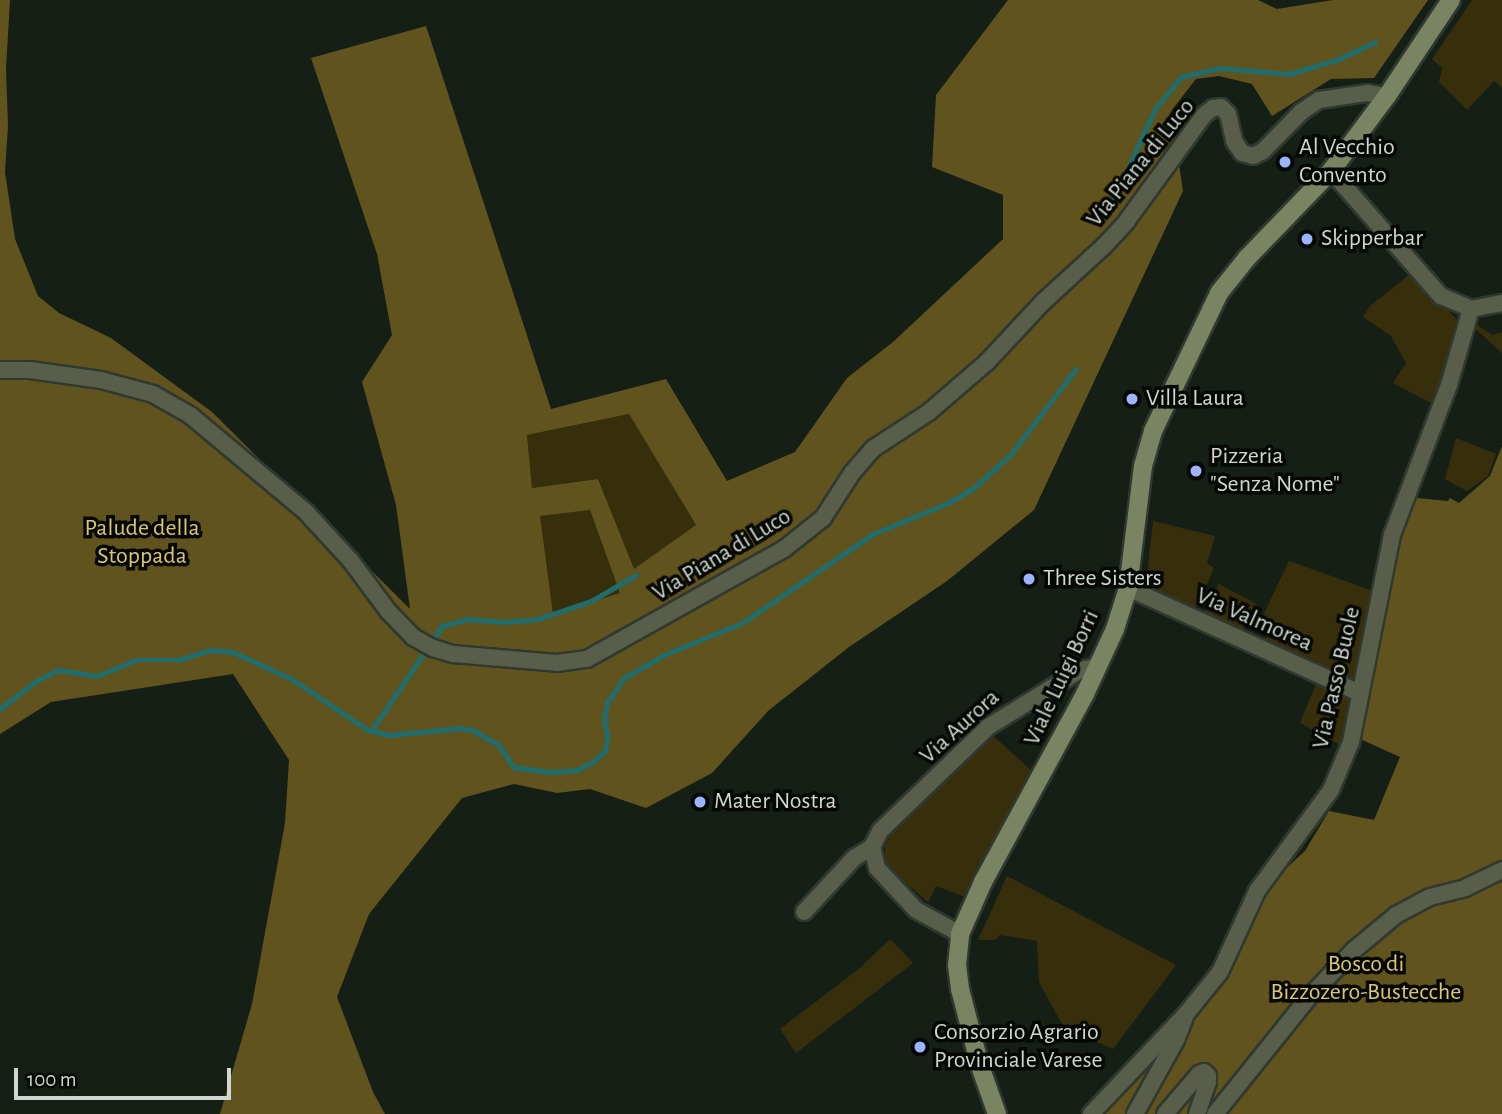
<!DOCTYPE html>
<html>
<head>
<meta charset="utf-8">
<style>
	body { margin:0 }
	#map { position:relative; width:1502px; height:1114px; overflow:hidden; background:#161f16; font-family:"Alegreya Sans",sans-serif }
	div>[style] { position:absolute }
	.green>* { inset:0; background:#372f0b; transform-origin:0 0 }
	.forest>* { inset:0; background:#61531e }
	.stream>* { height:4.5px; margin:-2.25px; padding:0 2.25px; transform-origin:2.25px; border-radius:2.25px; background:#1f6d6d }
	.roads { filter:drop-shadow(2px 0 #303930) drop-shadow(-2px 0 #303930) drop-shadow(0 2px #303930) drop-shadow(0 -2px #303930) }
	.minor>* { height:16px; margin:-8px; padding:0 8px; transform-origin:8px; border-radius:8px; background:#585e49 }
	.secondary>* { height:18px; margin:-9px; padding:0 9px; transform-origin:9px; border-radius:9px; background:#7b8462 }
	.dots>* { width:19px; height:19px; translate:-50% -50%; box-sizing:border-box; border:4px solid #050805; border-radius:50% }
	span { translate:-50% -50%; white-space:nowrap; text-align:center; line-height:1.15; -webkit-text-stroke:7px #050805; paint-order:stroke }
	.poi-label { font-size:24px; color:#d0d6d0 }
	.left { translate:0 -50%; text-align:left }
	.street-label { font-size:24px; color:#d0d6d0 }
	.park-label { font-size:24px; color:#dbc676 }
	.scale { position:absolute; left:14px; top:1068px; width:217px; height:32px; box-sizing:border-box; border:4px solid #d0d6d0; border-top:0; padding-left:9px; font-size:21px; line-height:24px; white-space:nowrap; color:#d0d6d0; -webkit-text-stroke:5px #050805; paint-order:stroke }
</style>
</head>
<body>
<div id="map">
	<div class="green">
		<i style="clip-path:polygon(1472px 0,1502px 0,1502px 88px,1494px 81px,1467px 110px,1439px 82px,1442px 68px,1432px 59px)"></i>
		<i style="clip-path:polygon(1414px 271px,1457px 320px,1443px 379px,1431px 403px,1393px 383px,1406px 363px,1391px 336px,1363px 317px,1370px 306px)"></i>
		<i style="clip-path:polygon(1474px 323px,1492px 335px,1502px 332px,1502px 353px,1471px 325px)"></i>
		<i style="clip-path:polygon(629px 414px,696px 525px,634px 570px,598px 479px,532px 488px,527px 435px)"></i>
		<i style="clip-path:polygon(1456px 438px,1496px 454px,1488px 476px,1467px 491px,1445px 479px)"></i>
		<i style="clip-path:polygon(590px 510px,621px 593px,553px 615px,539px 516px)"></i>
		<i style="clip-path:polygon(1153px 521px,1215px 536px,1207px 563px,1214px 568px,1197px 607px,1164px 596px,1146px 585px)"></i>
		<i style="clip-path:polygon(1289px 561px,1376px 592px,1355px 681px,1351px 683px,1314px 666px,1314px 663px,1302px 655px,1297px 659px,1266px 643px,1267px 634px,1257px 628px)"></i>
		<i style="left:1219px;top:584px;width:42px;height:34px;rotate:28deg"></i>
		<i style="clip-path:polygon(1318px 679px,1353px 697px,1340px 745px,1300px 723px)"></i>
		<i style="clip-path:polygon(991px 734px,1032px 771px,965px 897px,936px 886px,928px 902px,889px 869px,885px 858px,885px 845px,892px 833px)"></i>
		<i style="clip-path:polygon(1007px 876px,1176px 965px,1113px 1049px,1063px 1026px,1039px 982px,1037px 941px,1000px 935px,995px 940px,978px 940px)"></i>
		<i style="clip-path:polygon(890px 939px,913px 963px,796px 1053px,780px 1029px,860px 968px)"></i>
	</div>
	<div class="forest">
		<i style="clip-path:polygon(evenodd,0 0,10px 0,6px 69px,8px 126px,5px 172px,15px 239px,38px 296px,59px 313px,111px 338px,212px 412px,410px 609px,396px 505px,362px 382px,392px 335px,377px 254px,311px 58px,426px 26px,551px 409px,666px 379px,727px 481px,795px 452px,847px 378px,893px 342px,1003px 239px,1003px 195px,932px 167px,936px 95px,1008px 0,1258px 0,1277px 9px,1333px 0,1428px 0,1374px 78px,1331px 79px,1272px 116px,1252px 84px,1219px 76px,1196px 79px,1171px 111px,1183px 191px,1034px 510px,947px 581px,849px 647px,768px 711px,712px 773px,646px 808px,590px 789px,557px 793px,514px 784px,462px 798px,369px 914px,337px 997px,373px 1092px,385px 1114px,220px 1114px,252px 1004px,285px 823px,289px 760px,233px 674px,51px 702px,0 734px,0 0,629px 414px,696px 525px,634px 569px,598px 479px,532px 488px,527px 435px,629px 414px,0 0,590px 510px,620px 593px,553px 614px,540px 516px,590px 510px)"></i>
		<i style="clip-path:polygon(1502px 446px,1502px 1114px,1101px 1114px,1207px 983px,1263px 890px,1305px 851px,1329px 811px,1374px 820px,1400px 757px,1358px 738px,1406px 497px,1448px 501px,1450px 498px,1459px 503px,1490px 476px)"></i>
	</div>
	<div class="stream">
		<i style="left:1106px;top:216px;width:118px;rotate:-65.4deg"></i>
		<i style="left:1155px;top:109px;width:41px;rotate:-50.9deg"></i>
		<i style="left:1181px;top:77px;width:40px;rotate:-13deg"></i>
		<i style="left:1220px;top:68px;width:69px;rotate:5deg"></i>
		<i style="left:1289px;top:74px;width:52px;rotate:-16.7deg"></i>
		<i style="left:1339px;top:59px;width:40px;rotate:-25deg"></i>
		<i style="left:431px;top:643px;width:20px;rotate:-57deg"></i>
		<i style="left:442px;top:626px;width:27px;rotate:-15deg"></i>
		<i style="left:468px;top:619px;width:38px;rotate:5deg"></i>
		<i style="left:506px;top:622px;width:32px;rotate:-5deg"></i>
		<i style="left:538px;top:619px;width:56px;rotate:-18.8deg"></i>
		<i style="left:591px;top:601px;width:52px;rotate:-30deg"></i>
		<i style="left:0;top:709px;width:46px;rotate:-37.9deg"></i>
		<i style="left:36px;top:681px;width:25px;rotate:-26deg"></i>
		<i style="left:59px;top:670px;width:38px;rotate:9deg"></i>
		<i style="left:97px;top:676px;width:42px;rotate:-22.3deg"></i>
		<i style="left:136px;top:660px;width:42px"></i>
		<i style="left:178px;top:660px;width:34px;rotate:-17deg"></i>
		<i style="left:210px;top:650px;width:23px;rotate:5deg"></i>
		<i style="left:233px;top:652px;width:65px;rotate:24.6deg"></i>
		<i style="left:292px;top:679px;width:92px;rotate:33.9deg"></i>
		<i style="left:368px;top:730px;width:23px;rotate:13deg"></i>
		<i style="left:390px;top:735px;width:70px;rotate:-5.7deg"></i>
		<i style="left:460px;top:728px;width:13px;rotate:9deg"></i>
		<i style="left:473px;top:730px;width:30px;rotate:30deg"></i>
		<i style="left:499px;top:745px;width:27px;rotate:56deg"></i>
		<i style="left:514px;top:767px;width:37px;rotate:8deg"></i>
		<i style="left:551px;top:772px;width:26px;rotate:-4deg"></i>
		<i style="left:577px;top:770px;width:18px;rotate:-27deg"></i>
		<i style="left:593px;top:762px;width:16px;rotate:-43deg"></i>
		<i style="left:605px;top:751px;width:15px;rotate:-82deg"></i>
		<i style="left:607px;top:736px;width:17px;rotate:-100deg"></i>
		<i style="left:604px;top:719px;width:16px;rotate:-79deg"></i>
		<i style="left:607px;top:703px;width:30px;rotate:-56deg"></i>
		<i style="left:624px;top:678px;width:48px;rotate:-29.7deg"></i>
		<i style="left:666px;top:654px;width:82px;rotate:-22.2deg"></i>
		<i style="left:742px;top:623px;width:158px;rotate:-34.2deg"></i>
		<i style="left:873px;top:534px;width:81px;rotate:-22.5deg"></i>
		<i style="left:948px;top:503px;width:30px;rotate:-30deg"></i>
		<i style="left:974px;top:488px;width:50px;rotate:-42.6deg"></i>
		<i style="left:1011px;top:454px;width:106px;rotate:-52.7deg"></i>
		<i style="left:371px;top:731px;width:99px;rotate:-55.7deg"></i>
	</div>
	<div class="roads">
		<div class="minor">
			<i style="left:1331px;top:171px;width:167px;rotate:48.7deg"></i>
			<i style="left:1441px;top:296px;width:33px;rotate:23deg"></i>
			<i style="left:1471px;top:309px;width:32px;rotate:-11deg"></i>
			<i style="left:0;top:370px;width:30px"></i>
			<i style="left:30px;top:370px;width:72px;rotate:8deg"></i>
			<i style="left:101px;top:380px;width:54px;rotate:15.1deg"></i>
			<i style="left:153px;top:394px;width:43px;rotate:29.6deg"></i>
			<i style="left:190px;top:415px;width:151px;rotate:39.9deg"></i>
			<i style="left:306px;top:512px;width:67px;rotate:47.4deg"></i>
			<i style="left:351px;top:561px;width:62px;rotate:53.5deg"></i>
			<i style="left:388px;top:611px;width:36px;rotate:46deg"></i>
			<i style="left:413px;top:637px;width:23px;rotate:29deg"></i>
			<i style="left:433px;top:648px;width:21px;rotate:17deg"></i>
			<i style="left:453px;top:654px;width:104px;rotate:4.9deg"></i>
			<i style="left:557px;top:663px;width:30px;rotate:-8deg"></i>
			<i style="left:587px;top:659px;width:226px;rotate:-29.2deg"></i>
			<i style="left:784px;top:549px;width:50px;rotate:-38.5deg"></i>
			<i style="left:823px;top:518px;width:54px;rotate:-57.2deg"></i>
			<i style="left:852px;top:473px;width:33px;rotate:-49deg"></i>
			<i style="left:874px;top:448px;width:66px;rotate:-33.2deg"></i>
			<i style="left:929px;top:412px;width:77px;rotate:-40.8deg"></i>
			<i style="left:987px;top:362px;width:82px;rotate:-47deg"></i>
			<i style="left:1043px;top:302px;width:83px;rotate:-42.6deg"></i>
			<i style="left:1104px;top:246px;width:33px;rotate:-47deg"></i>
			<i style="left:1126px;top:222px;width:132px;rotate:-53.9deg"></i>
			<i style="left:1204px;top:115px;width:11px;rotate:-38deg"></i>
			<i style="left:1213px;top:108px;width:8px;rotate:-7deg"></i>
			<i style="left:1221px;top:107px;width:10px;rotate:45deg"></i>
			<i style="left:1228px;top:114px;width:28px;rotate:77deg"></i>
			<i style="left:1234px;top:141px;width:14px;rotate:56deg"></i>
			<i style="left:1242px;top:153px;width:11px;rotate:15deg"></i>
			<i style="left:1253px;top:156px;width:11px;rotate:-27deg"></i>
			<i style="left:1263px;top:151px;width:54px;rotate:-45.7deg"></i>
			<i style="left:1301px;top:112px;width:22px;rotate:-34deg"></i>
			<i style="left:1319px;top:100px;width:49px;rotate:-8.3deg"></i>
			<i style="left:1367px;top:93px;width:20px;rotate:9deg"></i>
			<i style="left:1128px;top:588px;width:255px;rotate:24.4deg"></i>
			<i style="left:804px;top:912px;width:74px;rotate:-47.2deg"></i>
			<i style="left:854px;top:858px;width:21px;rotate:-31deg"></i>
			<i style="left:960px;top:934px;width:50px;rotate:-151.4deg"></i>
			<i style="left:916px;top:910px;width:57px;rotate:-132.9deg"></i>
			<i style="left:877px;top:868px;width:22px;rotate:-103deg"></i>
			<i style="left:872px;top:847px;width:18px;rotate:-63deg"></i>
			<i style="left:880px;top:831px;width:150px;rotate:-43.9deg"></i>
			<i style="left:988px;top:727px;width:108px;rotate:-31.8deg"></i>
			<i style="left:1080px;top:670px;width:17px;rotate:-10deg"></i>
			<i style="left:1091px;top:1114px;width:138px;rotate:-46.5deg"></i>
			<i style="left:1186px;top:1014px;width:54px;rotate:-51deg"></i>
			<i style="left:1220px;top:972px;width:89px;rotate:-65.4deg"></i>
			<i style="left:1257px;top:891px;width:125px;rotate:-53.8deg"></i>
			<i style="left:1331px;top:790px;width:52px;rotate:-67.4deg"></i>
			<i style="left:1351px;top:742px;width:211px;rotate:-78.8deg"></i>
			<i style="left:1392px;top:535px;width:160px;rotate:-69.2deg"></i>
			<i style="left:1449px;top:385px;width:79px;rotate:-73.9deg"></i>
			<i style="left:1135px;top:1114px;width:85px;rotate:-61deg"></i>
			<i style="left:1176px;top:1040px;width:22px;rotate:-68deg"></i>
			<i style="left:1165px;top:1114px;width:52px;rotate:-49.6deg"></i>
			<i style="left:1199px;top:1074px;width:5px;rotate:-22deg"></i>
			<i style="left:1204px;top:1072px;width:6px;rotate:45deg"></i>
			<i style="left:1208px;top:1076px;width:6px;rotate:90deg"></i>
			<i style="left:1208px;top:1082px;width:34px;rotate:109deg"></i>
			<i style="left:1215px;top:1114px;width:150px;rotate:-51.2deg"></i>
			<i style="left:1309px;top:997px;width:65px;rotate:-46.2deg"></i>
			<i style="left:1354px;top:950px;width:55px;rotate:-39.8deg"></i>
			<i style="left:1396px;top:915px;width:38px;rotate:-28deg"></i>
			<i style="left:1430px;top:897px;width:36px;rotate:-14deg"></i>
			<i style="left:1465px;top:888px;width:41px;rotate:-25.9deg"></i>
		</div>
		<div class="secondary">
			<i style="left:997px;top:1114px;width:51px;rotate:-109.5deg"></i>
			<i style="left:980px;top:1066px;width:80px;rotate:-104.6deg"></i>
			<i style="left:960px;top:989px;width:24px;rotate:-97deg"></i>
			<i style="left:957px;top:965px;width:31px;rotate:-84deg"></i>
			<i style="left:960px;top:934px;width:57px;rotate:-66.1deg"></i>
			<i style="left:983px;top:882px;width:214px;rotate:-61.5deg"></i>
			<i style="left:1085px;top:694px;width:72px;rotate:-65.2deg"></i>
			<i style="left:1115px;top:629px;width:43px;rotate:-72.4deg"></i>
			<i style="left:1128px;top:588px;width:123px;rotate:-83deg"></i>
			<i style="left:1143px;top:466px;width:36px;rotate:-74deg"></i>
			<i style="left:1153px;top:431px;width:153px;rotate:-64.4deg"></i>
			<i style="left:1219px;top:293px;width:45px;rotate:-51.3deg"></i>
			<i style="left:1247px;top:258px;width:121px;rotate:-46deg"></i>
			<i style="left:1331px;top:171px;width:94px;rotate:-53.3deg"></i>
			<i style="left:1387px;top:96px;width:115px;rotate:-56.3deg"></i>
		</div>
	</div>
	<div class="dots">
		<i style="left:1285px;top:162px;background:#9cb4fd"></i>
		<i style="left:1307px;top:239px;background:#9cb4fd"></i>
		<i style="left:1132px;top:399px;background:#9cb4fd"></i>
		<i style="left:1196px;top:471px;background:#9cb4fd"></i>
		<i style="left:1029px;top:579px;background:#9cb4fd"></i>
		<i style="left:700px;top:802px;background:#9cb4fd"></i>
		<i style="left:920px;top:1047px;background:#9cb4fd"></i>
	</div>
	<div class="poi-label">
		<span class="left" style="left:1299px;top:162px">Al Vecchio<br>Convento</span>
		<span class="left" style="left:1321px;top:239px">Skipperbar</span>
		<span class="left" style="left:1146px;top:399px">Villa Laura</span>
		<span class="left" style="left:1210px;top:471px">Pizzeria<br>"Senza Nome"</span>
		<span class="left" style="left:1043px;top:579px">Three Sisters</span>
		<span class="left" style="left:714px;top:802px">Mater Nostra</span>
		<span class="left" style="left:934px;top:1047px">Consorzio Agrario<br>Provinciale Varese</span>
	</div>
	<div class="street-label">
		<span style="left:1141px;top:163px;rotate:-51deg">Via Piana di Luco</span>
		<span style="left:722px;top:555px;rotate:-31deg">Via Piana di Luco</span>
		<span style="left:1254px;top:620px;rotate:24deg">Via Valmorea</span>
		<span style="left:1062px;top:678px;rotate:-65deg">Viale Luigi Borri</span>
		<span style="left:1337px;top:678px;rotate:-77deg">Via Passo Buole</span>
		<span style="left:960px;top:727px;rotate:-42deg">Via Aurora</span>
	</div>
	<div class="park-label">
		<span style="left:142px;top:543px">Palude della<br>Stoppada</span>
		<span style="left:1366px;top:979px">Bosco di<br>Bizzozero-Bustecche</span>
	</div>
	<div class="scale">100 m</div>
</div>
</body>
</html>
